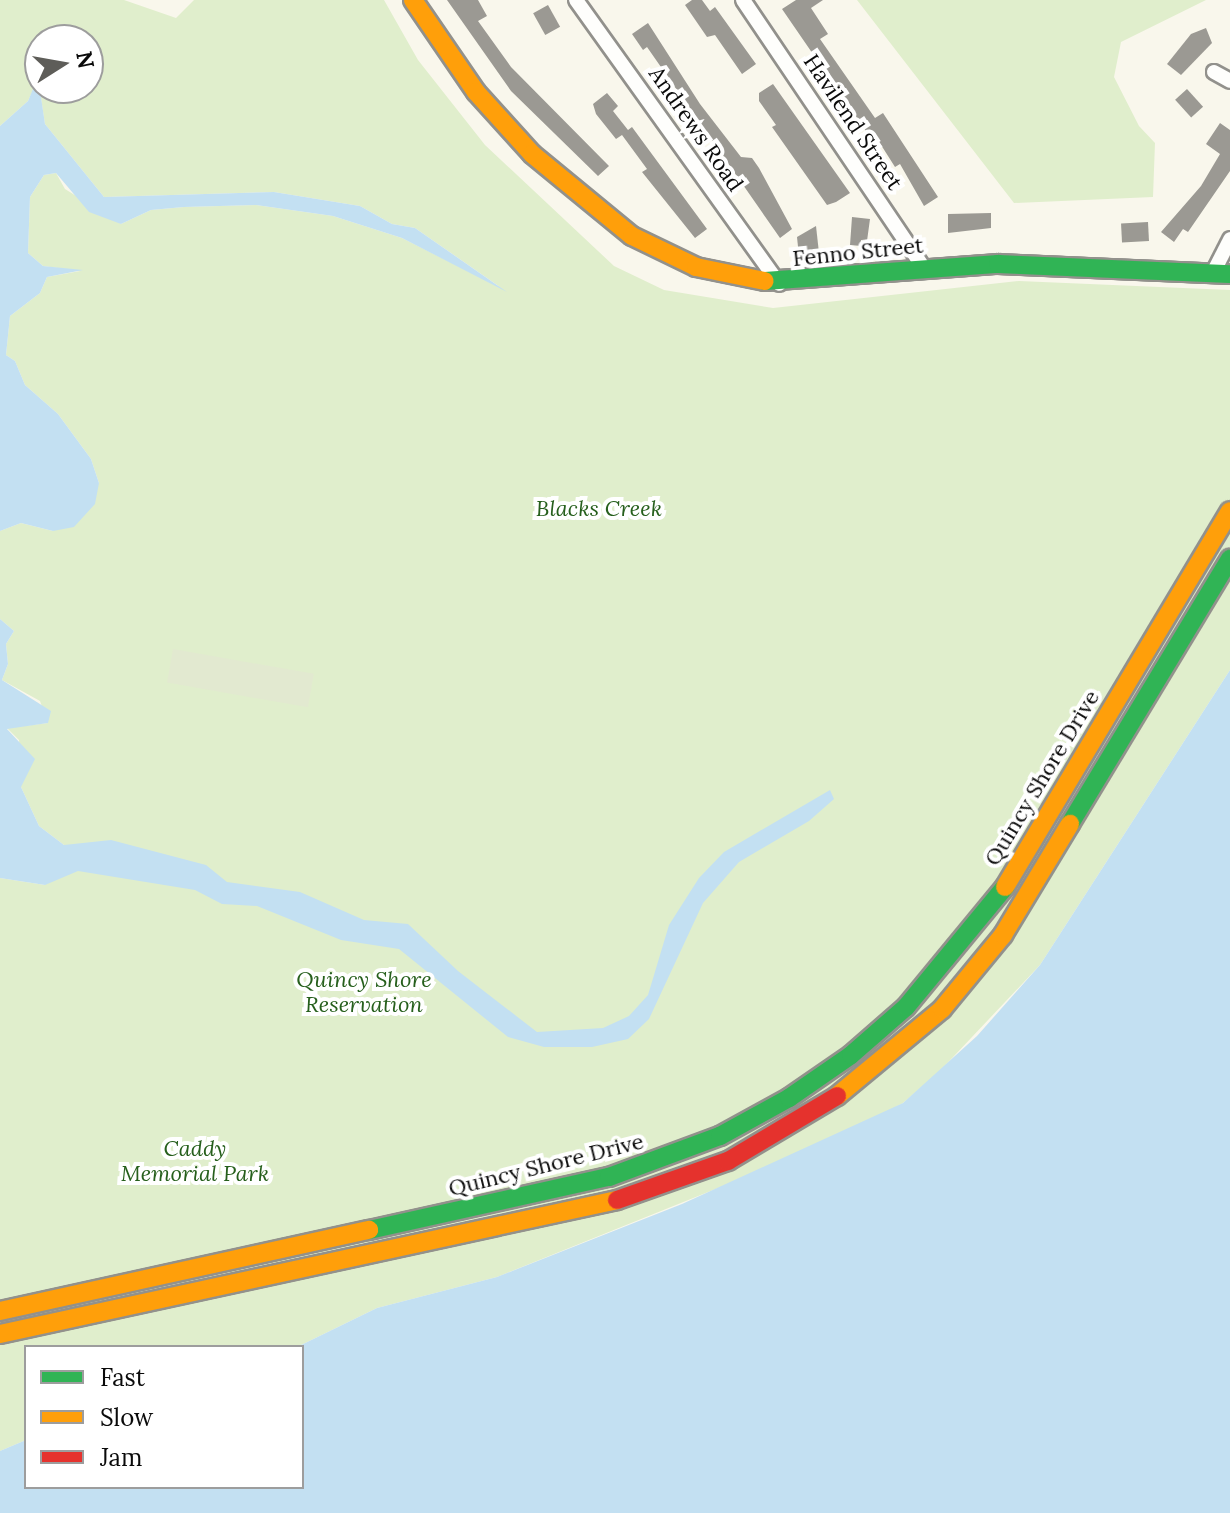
<!DOCTYPE html>
<html>
<head>
<meta charset="utf-8">
<style>
	body { margin:0 }
	#map { position:relative; width:1230px; height:1513px; overflow:hidden; background:#f9f7ec; font-family:Lora,serif }
	div>[style] { position:absolute }
	.green>* { inset:0; background:#e0eecc }
	.cemetery>* { inset:0; background:#e2e9d0; transform-origin:0 0 }
	.water>* { inset:0; background:#c3e0f2 }
	.building>* { inset:0; background:#9b9993; transform-origin:0 0 }
	.roads { filter:drop-shadow(2px 0 #92918c) drop-shadow(-2px 0 #92918c) drop-shadow(0 2px #92918c) drop-shadow(0 -2px #92918c) }
	.street>* { height:14px; margin:-7px; padding:0 7px; transform-origin:7px; border-radius:7px; background:#fefefc }
	.fast>* { height:18px; margin:-9px; padding:0 9px; transform-origin:9px; border-radius:9px; background:#30b455 }
	.slow>* { height:18px; margin:-9px; padding:0 9px; transform-origin:9px; border-radius:9px; background:#ff9f0a }
	.jam>* { height:18px; margin:-9px; padding:0 9px; transform-origin:9px; border-radius:9px; background:#e5322d }
	span { translate:-50% -50%; white-space:nowrap; text-align:center; line-height:1.15; -webkit-text-stroke:8px #fff; paint-order:stroke }
	.street-label { font-size:22px; color:#0a0a0a }
	.park-label { font-size:22px; color:#265f1c; font-style:italic }
	.legend { position:absolute; left:24px; top:1345px; width:280px; height:144px; box-sizing:border-box; background:#fff; border:2px solid #9d9d9d; margin:0; padding:10px 14px; list-style:none; font-size:24px; color:#0a0a0a }
	.legend li { display:flex; align-items:center; gap:16px; height:40px }
	.legend b { width:40px; border:2px solid #9d9d9d }
	.north { position:absolute; left:24px; top:24px; width:80px; height:80px; box-sizing:border-box; background:#fff; border:2px solid #9d9d9d; border-radius:50%; rotate:79deg; font-size:22px; font-weight:700; line-height:32px; text-align:center; color:#0a0a0a }
	.north::after { content:''; display:block; margin:auto; width:28px; height:36px; background:#5e5d59; clip-path:polygon(50% 0,100% 100%,50% 72%,0 100%) }
</style>
</head>
<body>
<div id="map">
	<div class="green">
		<i style="clip-path:polygon(evenodd,0 0,124px 0,176px 18px,194px 0,384px 0,418px 60px,485px 145px,614px 266px,664px 290px,773px 308px,1019px 281px,1230px 290px,1230px 670px,1040px 965px,938px 1073px,903px 1103px,868px 1122px,738px 1180px,497px 1277px,377px 1308px,297px 1347px,26px 1347px,26px 1440px,0 1451px,0 878px,45px 885px,64px 845px,39px 826px,21px 787px,19px 740px,7px 728px,48px 723px,40px 701px,2px 680px,8px 664px,6px 644px,14px 631px,0 619px,0 531px,21px 523px,53px 531px,99px 483px,91px 459px,58px 414px,25px 385px,15px 361px,6px 355px,10px 316px,40px 293px,47px 277px,80px 271px,43px 266px,28px 253px,30px 197px,44px 175px,56px 173px,65px 189px,121px 224px,151px 210px,184px 207px,256px 205px,333px 216px,402px 238px,500px 287px,415px 228px,392px 224px,360px 206px,274px 192px,104px 197px,45px 124px,38px 79px,28px 101px,0 126px,0 0,40px 40px,88px 40px,88px 88px,40px 88px,40px 40px)"></i>
		<i style="clip-path:polygon(857px 0,1206px 0,1121px 42px,1114px 77px,1139px 126px,1155px 143px,1153px 197px,1014px 203px)"></i>
	</div>
	<div class="cemetery">
		<i style="left:173px;top:649px;width:143px;height:34px;rotate:10deg"></i>
	</div>
	<div class="water">
		<i style="clip-path:polygon(38px 77px,45px 124px,104px 197px,274px 192px,360px 206px,392px 224px,415px 228px,507px 292px,402px 238px,333px 216px,256px 205px,184px 207px,151px 210px,121px 224px,89px 212px,56px 173px,44px 175px,30px 197px,28px 253px,43px 266px,83px 270px,47px 277px,40px 293px,10px 316px,6px 355px,15px 361px,25px 385px,58px 414px,91px 459px,99px 483px,95px 504px,74px 527px,53px 531px,21px 523px,0 531px,0 126px,28px 101px)"></i>
		<i style="clip-path:polygon(0 619px,14px 631px,6px 644px,8px 664px,2px 680px,51px 711px,48px 723px,7px 729px,35px 759px,21px 787px,39px 826px,64px 845px,111px 840px,206px 865px,227px 882px,300px 892px,364px 920px,408px 924px,458px 971px,537px 1032px,603px 1028px,629px 1016px,648px 995px,669px 925px,699px 878px,724px 852px,830px 790px,834px 799px,809px 821px,739px 862px,703px 903px,649px 1019px,628px 1039px,592px 1047px,544px 1047px,508px 1037px,399px 949px,341px 940px,257px 906px,222px 904px,195px 890px,78px 871px,45px 885px,0 878px)"></i>
		<i style="clip-path:polygon(1230px 670px,1230px 1513px,0 1513px,0 1451px,26px 1440px,26px 1487px,302px 1487px,302px 1347px,297px 1347px,377px 1308px,497px 1277px,682px 1204px,903px 1103px,977px 1036px,1040px 965px)"></i>
	</div>
	<div class="building">
		<i style="clip-path:polygon(447px 0,478px 0,487px 16px,478px 21px,511px 67px,609px 166px,598px 176px,511px 91px)"></i>
		<i style="clip-path:polygon(692px 0,702px 0,710px 11px,715px 7px,756px 64px,742px 74px,715px 35px,707px 37px,685px 5px)"></i>
		<i style="clip-path:polygon(796px 0,823px 0,811px 8px,828px 34px,820px 39px,875px 118px,883px 113px,938px 197px,924px 206px,900px 164px,895px 167px,876px 137px,872px 140px,782px 9px)"></i>
		<i style="left:548px;top:5px;width:25px;height:17px;rotate:61deg"></i>
		<i style="clip-path:polygon(648px 23px,700px 104px,741px 157px,752px 158px,759px 168px,792px 229px,780px 238px,647px 47px,643px 50px,632px 34px)"></i>
		<i style="clip-path:polygon(1206px 28px,1212px 43px,1181px 75px,1167px 64px,1191px 34px)"></i>
		<i style="clip-path:polygon(773px 84px,850px 193px,836px 202px,827px 205px,772px 127px,776px 125px,759px 101px,759px 93px)"></i>
		<i style="left:1187px;top:89px;width:24px;height:16px;rotate:48deg"></i>
		<i style="clip-path:polygon(607px 93px,618px 106px,613px 111px,628px 130px,632px 127px,707px 229px,695px 238px,642px 172px,647px 169px,622px 135px,616px 139px,596px 114px,593px 104px)"></i>
		<i style="clip-path:polygon(1220px 123px,1230px 130px,1230px 171px,1188px 232px,1183px 229px,1174px 242px,1161px 232px,1201px 186px,1220px 154px,1206px 144px)"></i>
		<i style="clip-path:polygon(991px 213px,991px 228px,948px 233px,948px 214px)"></i>
		<i style="clip-path:polygon(852px 217px,870px 219px,867px 241px,861px 240px,861px 246px,850px 245px)"></i>
		<i style="left:1148px;top:222px;width:19px;height:27px;rotate:87deg"></i>
		<i style="clip-path:polygon(816px 226px,819px 253px,799px 256px,797px 237px)"></i>
	</div>
	<div class="roads">
		<div class="street">
			<i style="left:576px;top:0;width:349px;rotate:54.4deg"></i>
			<i style="left:743px;top:0;width:326px;rotate:56deg"></i>
			<i style="left:1214px;top:72px;width:18px;rotate:29deg"></i>
			<i style="left:1213px;top:273px;width:38px;rotate:-63deg"></i>
		</div>
		<div class="fast">
			<i style="left:765px;top:281px;width:234px;rotate:-4.2deg"></i>
			<i style="left:998px;top:264px;width:232px;rotate:2.5deg"></i>
			<i style="left:1070px;top:824px;width:310px;rotate:-58.9deg"></i>
			<i style="left:369px;top:1230px;width:246px;rotate:-12.5deg"></i>
			<i style="left:609px;top:1177px;width:118px;rotate:-20.3deg"></i>
			<i style="left:720px;top:1136px;width:79px;rotate:-28.8deg"></i>
			<i style="left:789px;top:1098px;width:75px;rotate:-34.7deg"></i>
			<i style="left:851px;top:1055px;width:73px;rotate:-41.1deg"></i>
			<i style="left:906px;top:1007px;width:156px;rotate:-50.5deg"></i>
		</div>
		<div class="slow">
			<i style="left:413px;top:0;width:112px;rotate:55.6deg"></i>
			<i style="left:476px;top:92px;width:84px;rotate:47.9deg"></i>
			<i style="left:532px;top:154px;width:129px;rotate:39.4deg"></i>
			<i style="left:632px;top:236px;width:71px;rotate:25.8deg"></i>
			<i style="left:696px;top:267px;width:70px;rotate:11.5deg"></i>
			<i style="left:1005px;top:887px;width:438px;rotate:-59.1deg"></i>
			<i style="left:837px;top:1096px;width:136px;rotate:-39.6deg"></i>
			<i style="left:942px;top:1009px;width:96px;rotate:-50.5deg"></i>
			<i style="left:1003px;top:935px;width:130px;rotate:-58.9deg"></i>
			<i style="left:0;top:1311px;width:378px;rotate:-12.4deg"></i>
			<i style="left:0;top:1334px;width:631px;rotate:-12.25deg"></i>
		</div>
		<div class="jam">
			<i style="left:617px;top:1200px;width:118px;rotate:-19.4deg"></i>
			<i style="left:728px;top:1161px;width:127px;rotate:-30.8deg"></i>
		</div>
	</div>
	<div class="street-label">
		<span style="left:853px;top:122px;rotate:56deg">Havilend Street</span>
		<span style="left:696px;top:129px;rotate:55deg">Andrews Road</span>
		<span style="left:858px;top:252px;rotate:-6deg">Fenno Street</span>
		<span style="left:1042px;top:778px;rotate:-59deg">Quincy Shore Drive</span>
		<span style="left:546px;top:1165px;rotate:-14deg">Quincy Shore Drive</span>
	</div>
	<div class="park-label">
		<span style="left:599px;top:509px">Blacks Creek</span>
		<span style="left:364px;top:992px">Quincy Shore<br>Reservation</span>
		<span style="left:195px;top:1161px">Caddy<br>Memorial Park</span>
	</div>
	<ul class="legend">
	<li><b style="height:10px;background:#30b455"></b>Fast</li>
	<li><b style="height:10px;background:#ff9f0a"></b>Slow</li>
	<li><b style="height:10px;background:#e5322d"></b>Jam</li>
	</ul>
	<div class="north">N</div>
</div>
</body>
</html>
